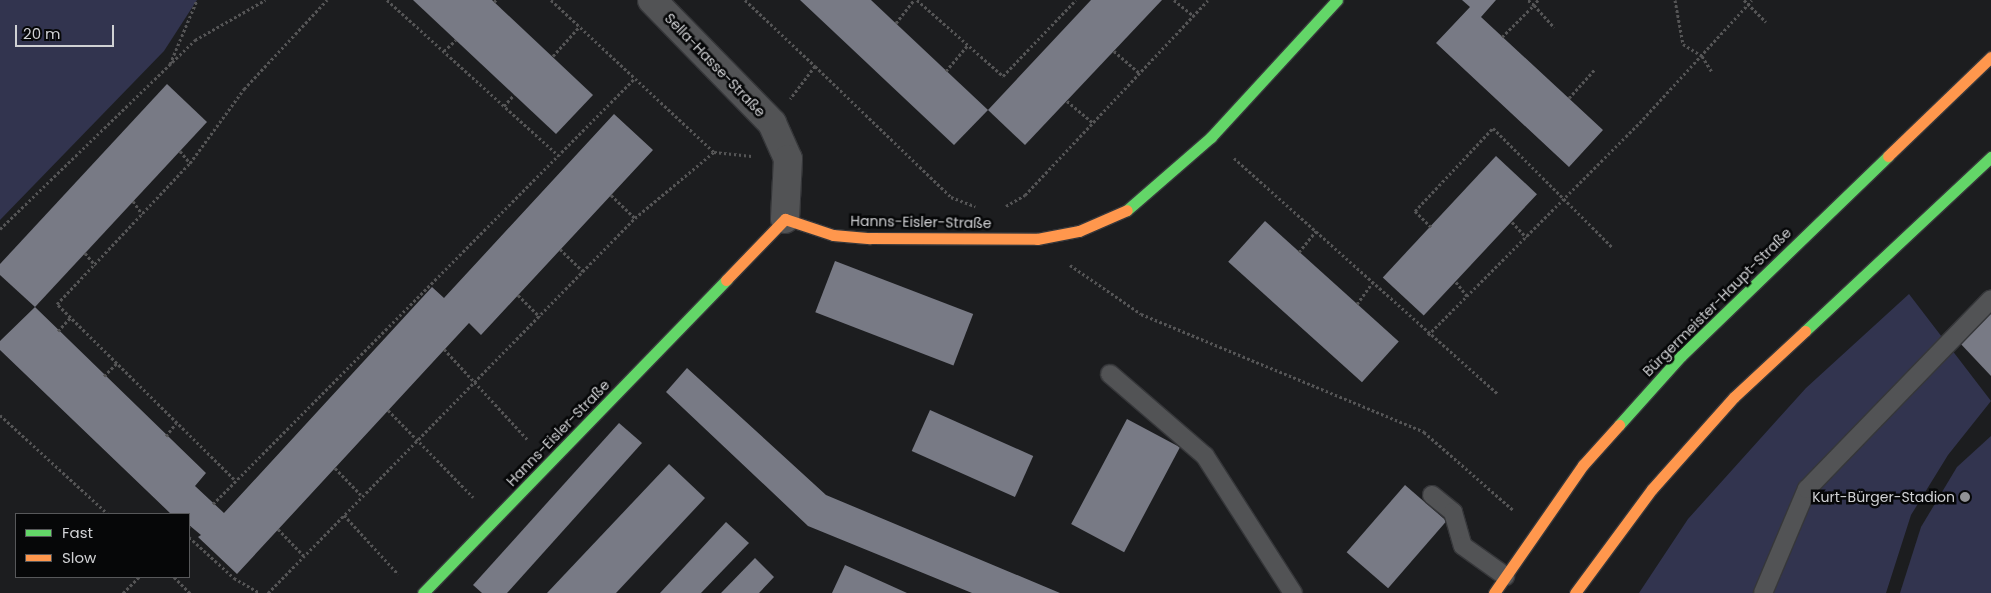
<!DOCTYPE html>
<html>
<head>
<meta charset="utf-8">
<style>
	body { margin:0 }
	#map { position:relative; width:1991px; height:593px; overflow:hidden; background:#1c1d1f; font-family:Poppins,sans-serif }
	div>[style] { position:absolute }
	.green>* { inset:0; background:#32344f }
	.building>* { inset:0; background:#787a85; transform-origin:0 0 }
	.path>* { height:3px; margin-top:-1.5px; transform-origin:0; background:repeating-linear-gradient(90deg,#555556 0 2.5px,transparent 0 5px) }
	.roads { filter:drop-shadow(1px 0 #36373a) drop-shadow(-1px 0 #36373a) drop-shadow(0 1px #36373a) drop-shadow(0 -1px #36373a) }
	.lane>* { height:18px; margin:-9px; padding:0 9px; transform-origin:9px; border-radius:9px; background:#525355 }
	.street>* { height:28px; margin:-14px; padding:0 14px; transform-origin:14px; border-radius:14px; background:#525355 }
	.fast>* { height:11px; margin:-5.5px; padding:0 5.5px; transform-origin:5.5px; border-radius:5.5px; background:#63d668 }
	.slow>* { height:11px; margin:-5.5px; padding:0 5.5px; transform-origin:5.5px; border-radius:5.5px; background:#ff974d }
	.dots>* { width:14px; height:14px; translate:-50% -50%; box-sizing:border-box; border:2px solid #060708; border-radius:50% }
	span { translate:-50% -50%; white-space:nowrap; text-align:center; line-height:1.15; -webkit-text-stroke:5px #060708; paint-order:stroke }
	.street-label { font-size:14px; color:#d0d1d4 }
	.poi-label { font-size:14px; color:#d0d1d4 }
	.right { translate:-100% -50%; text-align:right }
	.legend { position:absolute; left:15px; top:513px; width:175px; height:65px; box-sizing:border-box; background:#060708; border:1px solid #57585a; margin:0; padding:6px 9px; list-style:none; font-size:15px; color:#d0d1d4 }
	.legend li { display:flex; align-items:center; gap:10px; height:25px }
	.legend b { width:25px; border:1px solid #57585a }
	.scale { position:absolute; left:15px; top:25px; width:99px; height:22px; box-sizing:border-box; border:2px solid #d0d1d4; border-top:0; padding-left:6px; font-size:15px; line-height:18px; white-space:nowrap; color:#d0d1d4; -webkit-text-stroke:4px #060708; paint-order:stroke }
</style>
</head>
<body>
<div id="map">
	<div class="green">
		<i style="clip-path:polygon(0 0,197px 0,164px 51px,0 220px)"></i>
		<i style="clip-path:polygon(1909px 294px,1991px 401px,1948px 455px,1911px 515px,1886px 593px,1639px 593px,1688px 519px,1806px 388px)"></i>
		<i style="clip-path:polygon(1991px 436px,1991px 593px,1900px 593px,1921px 527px,1957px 467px)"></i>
	</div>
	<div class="building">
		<i style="clip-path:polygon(413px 0,492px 0,593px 95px,556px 134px)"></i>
		<i style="clip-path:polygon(800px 0,871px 0,988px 110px,954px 145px)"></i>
		<i style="clip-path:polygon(1091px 0,1162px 0,1025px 145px,988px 110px)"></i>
		<i style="clip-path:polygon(1462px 0,1496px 0,1481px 17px,1603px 130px,1569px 167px,1436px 43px,1470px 7px)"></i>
		<i style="clip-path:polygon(167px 84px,207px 122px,35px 307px,0 275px,0 264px)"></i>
		<i style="clip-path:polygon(614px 114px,653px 150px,481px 335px,469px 323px,237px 574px,198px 537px,201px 535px,189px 525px,189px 514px,171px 514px,0 350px,0 341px,35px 307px,206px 473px,195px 486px,224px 513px,432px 287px,444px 298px)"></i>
		<i style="left:1496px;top:156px;width:56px;height:166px;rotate:43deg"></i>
		<i style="left:1265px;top:221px;width:180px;height:55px;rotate:42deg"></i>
		<i style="left:835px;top:261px;width:148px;height:55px;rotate:21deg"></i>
		<i style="clip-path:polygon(1991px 313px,1991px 376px,1959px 342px)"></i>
		<i style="clip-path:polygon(687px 368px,826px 495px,1060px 593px,972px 593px,808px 526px,666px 392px)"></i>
		<i style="left:930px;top:410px;width:113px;height:45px;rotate:24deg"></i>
		<i style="left:1127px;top:419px;width:60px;height:119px;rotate:28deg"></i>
		<i style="clip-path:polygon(619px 423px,642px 443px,507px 593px,482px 593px,473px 585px)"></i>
		<i style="clip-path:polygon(669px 464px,705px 498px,616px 593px,547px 593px)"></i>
		<i style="left:1405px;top:485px;width:55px;height:89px;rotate:41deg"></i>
		<i style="clip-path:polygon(726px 522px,749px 543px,701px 593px,660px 593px)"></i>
		<i style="clip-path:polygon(755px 558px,774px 577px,759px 593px,721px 593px)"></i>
		<i style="clip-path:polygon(845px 565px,907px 593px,832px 593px)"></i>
	</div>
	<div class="path">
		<i style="left:387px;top:0;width:234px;rotate:42.2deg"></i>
		<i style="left:551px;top:0;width:223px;rotate:43deg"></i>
		<i style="left:714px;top:152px;width:38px;rotate:6deg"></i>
		<i style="left:745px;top:0;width:96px;rotate:43.3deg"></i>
		<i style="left:815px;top:66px;width:41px;rotate:127.1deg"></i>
		<i style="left:917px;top:0;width:115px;rotate:41.5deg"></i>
		<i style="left:1003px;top:76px;width:105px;rotate:-46.2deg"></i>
		<i style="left:1174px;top:0;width:26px;rotate:39deg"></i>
		<i style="left:1538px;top:0;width:6px;rotate:129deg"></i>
		<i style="left:1534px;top:5px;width:30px;rotate:48deg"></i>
		<i style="left:1675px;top:0;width:45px;rotate:79.7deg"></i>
		<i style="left:1683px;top:44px;width:22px;rotate:32deg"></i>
		<i style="left:1702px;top:56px;width:19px;rotate:58deg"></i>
		<i style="left:1744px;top:0;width:31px;rotate:45deg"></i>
		<i style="left:494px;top:2px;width:3px;rotate:-45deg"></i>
		<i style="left:896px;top:23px;width:29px;rotate:-52deg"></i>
		<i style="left:1502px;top:37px;width:45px;rotate:-45deg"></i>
		<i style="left:1534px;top:5px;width:8px;rotate:-140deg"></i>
		<i style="left:444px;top:51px;width:16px;rotate:-43deg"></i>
		<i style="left:1114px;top:51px;width:33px;rotate:41deg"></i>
		<i style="left:553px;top:56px;width:40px;rotate:-48deg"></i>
		<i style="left:170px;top:64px;width:69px;rotate:-67.1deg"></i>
		<i style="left:815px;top:66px;width:189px;rotate:43.9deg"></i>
		<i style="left:951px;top:197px;width:26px;rotate:21deg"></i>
		<i style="left:946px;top:71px;width:34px;rotate:-50deg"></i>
		<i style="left:1569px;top:98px;width:39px;rotate:-48deg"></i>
		<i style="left:1067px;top:101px;width:33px;rotate:40deg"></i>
		<i style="left:504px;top:106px;width:15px;rotate:-48deg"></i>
		<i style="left:180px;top:151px;width:16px;rotate:50deg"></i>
		<i style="left:1234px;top:158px;width:354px;rotate:41.8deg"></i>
		<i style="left:611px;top:195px;width:33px;rotate:44deg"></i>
		<i style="left:133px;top:201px;width:16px;rotate:55deg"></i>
		<i style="left:1006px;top:206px;width:22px;rotate:-30deg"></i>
		<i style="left:1025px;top:195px;width:267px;rotate:-46.8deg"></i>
		<i style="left:1512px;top:222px;width:21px;rotate:47deg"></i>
		<i style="left:1431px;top:227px;width:23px;rotate:-135deg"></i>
		<i style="left:1415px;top:211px;width:114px;rotate:-46.8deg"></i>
		<i style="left:1493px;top:128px;width:168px;rotate:45deg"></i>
		<i style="left:0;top:229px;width:272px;rotate:-44.1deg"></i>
		<i style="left:195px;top:40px;width:81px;rotate:-29.7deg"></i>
		<i style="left:560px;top:249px;width:32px;rotate:44deg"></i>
		<i style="left:1299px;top:252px;width:27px;rotate:-51deg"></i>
		<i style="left:85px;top:253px;width:16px;rotate:50deg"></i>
		<i style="left:1070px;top:265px;width:86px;rotate:34.6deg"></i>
		<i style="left:1141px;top:314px;width:307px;rotate:22.6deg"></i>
		<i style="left:1424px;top:432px;width:118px;rotate:41.2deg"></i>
		<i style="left:1456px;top:282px;width:18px;rotate:52deg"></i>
		<i style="left:518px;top:295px;width:31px;rotate:45deg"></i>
		<i style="left:1357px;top:304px;width:26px;rotate:-54deg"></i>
		<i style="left:58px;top:331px;width:18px;rotate:-47deg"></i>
		<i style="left:1428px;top:335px;width:305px;rotate:-45.1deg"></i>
		<i style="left:1643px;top:119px;width:161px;rotate:-47.5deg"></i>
		<i style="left:444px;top:349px;width:124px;rotate:47.3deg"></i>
		<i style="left:104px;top:376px;width:18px;rotate:-45deg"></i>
		<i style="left:388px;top:410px;width:122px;rotate:45.7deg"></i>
		<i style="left:0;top:415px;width:147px;rotate:42.5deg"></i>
		<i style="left:166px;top:436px;width:16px;rotate:-52deg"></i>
		<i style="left:335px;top:468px;width:37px;rotate:46deg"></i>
		<i style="left:234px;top:479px;width:249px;rotate:-135.3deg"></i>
		<i style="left:57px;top:304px;width:194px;rotate:-46.7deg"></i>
		<i style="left:190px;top:163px;width:92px;rotate:-53.9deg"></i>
		<i style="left:244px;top:89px;width:122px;rotate:-47deg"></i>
		<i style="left:213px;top:504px;width:600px;rotate:-45.27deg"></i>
		<i style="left:344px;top:515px;width:80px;rotate:47.5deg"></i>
		<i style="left:189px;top:527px;width:1px;rotate:-45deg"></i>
		<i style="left:278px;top:529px;width:37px;rotate:46deg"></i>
		<i style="left:189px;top:537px;width:61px;rotate:42.3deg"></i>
		<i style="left:234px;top:578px;width:30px;rotate:30deg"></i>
		<i style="left:174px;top:577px;width:23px;rotate:45deg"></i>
		<i style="left:123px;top:593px;width:23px;rotate:-45deg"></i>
		<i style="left:268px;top:593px;width:525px;rotate:-45.62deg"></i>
		<i style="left:635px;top:218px;width:103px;rotate:-39.9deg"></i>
	</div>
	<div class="roads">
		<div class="lane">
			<i style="left:1110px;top:374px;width:125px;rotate:40.8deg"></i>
			<i style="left:1205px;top:456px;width:163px;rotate:57.3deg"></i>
			<i style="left:1432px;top:495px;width:27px;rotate:39deg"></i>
			<i style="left:1453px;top:512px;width:35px;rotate:74deg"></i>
			<i style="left:1463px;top:546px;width:52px;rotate:35.5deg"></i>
			<i style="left:1763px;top:593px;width:113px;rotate:-67.1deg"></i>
			<i style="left:1807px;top:489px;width:264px;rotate:-45.9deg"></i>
		</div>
		<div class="street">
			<i style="left:652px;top:0;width:172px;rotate:45.7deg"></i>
			<i style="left:772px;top:123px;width:39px;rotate:66deg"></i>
			<i style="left:788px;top:159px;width:60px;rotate:92.9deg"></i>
		</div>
		<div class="fast">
			<i style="left:1127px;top:210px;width:111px;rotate:-41deg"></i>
			<i style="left:1211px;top:137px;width:186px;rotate:-47.4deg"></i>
			<i style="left:1805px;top:331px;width:255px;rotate:-43.1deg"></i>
			<i style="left:1619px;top:425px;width:93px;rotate:-48.1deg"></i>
			<i style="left:1681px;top:356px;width:288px;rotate:-44deg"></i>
			<i style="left:423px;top:593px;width:436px;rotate:-45.9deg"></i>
		</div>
		<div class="slow">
			<i style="left:1888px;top:156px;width:143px;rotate:-43.9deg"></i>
			<i style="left:726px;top:280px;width:85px;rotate:-46deg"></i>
			<i style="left:785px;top:219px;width:51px;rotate:18.4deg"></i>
			<i style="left:833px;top:235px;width:37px;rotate:5deg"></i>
			<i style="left:870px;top:238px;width:167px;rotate:0.3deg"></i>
			<i style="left:1037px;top:239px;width:43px;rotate:-10.8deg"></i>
			<i style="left:1079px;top:231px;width:52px;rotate:-23.6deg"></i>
			<i style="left:1494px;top:593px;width:156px;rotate:-55.2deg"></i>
			<i style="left:1583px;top:465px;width:54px;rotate:-48deg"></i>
			<i style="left:1575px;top:593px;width:129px;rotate:-53.5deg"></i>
			<i style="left:1652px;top:489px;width:123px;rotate:-48.3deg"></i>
			<i style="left:1734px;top:397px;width:97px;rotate:-42.9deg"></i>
		</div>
	</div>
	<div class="dots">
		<i style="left:1965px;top:497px;background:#919295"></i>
	</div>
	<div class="street-label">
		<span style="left:715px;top:65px;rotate:46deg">Sella-Hasse-Straße</span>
		<span style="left:921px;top:222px;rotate:1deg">Hanns-Eisler-Straße</span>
		<span style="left:1717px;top:302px;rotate:-45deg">Bürgermeister-Haupt-Straße</span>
		<span style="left:558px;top:433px;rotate:-46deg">Hanns-Eisler-Straße</span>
	</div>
	<div class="poi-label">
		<span class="right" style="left:1955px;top:497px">Kurt-Bürger-Stadion</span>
	</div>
	<ul class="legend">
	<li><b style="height:6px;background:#63d668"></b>Fast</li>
	<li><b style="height:6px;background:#ff974d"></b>Slow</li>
	</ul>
	<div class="scale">20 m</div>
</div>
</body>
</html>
